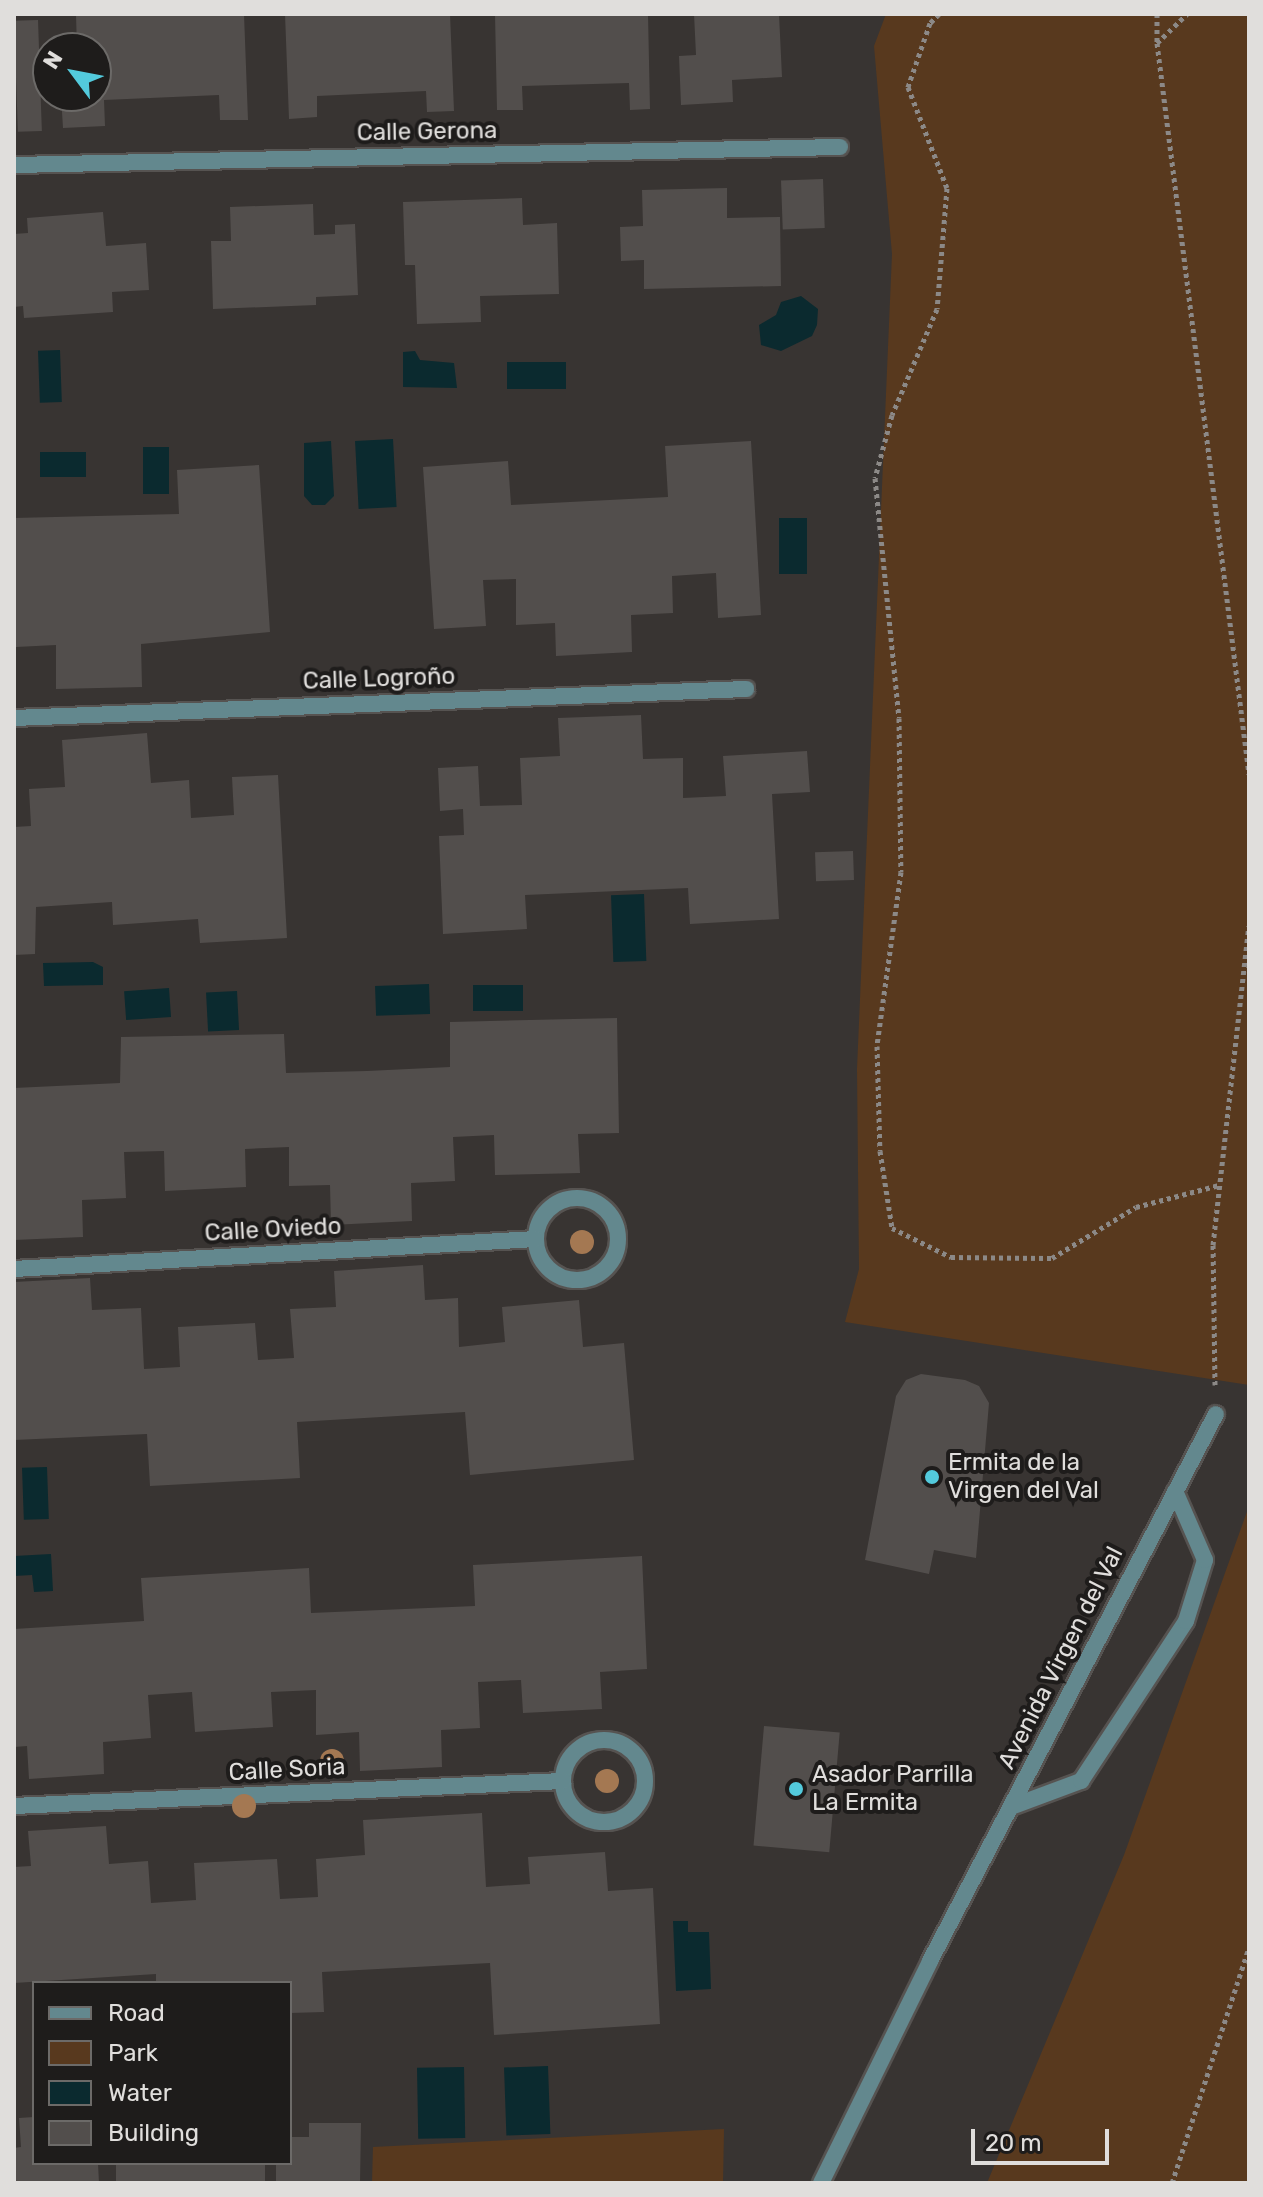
<!DOCTYPE html>
<html>
<head>
<meta charset="utf-8">
<style>
	body { margin:0 }
	#map { position:relative; width:1263px; height:2197px; overflow:hidden; background:#383432; font-family:Rubik,sans-serif }
	div>[style] { position:absolute }
	.green>* { inset:0; background:#58391e }
	.water>* { inset:0; background:#0b2a2f; transform-origin:0 0 }
	.building>* { inset:0; background:#524e4c; transform-origin:0 0 }
	.path>* { height:5px; margin-top:-2.5px; transform-origin:0; background:repeating-linear-gradient(90deg,#8c8987 0 4px,transparent 0 8px) }
	.roads { filter:drop-shadow(2px 0 #565351) drop-shadow(-2px 0 #565351) drop-shadow(0 2px #565351) drop-shadow(0 -2px #565351) }
	.lane>* { height:16px; margin:-8px; padding:0 8px; transform-origin:8px; border-radius:8px; background:#63888e }
	.street>* { height:16px; margin:-8px; padding:0 8px; transform-origin:8px; border-radius:8px; background:#63888e }
	.street>.ring { margin:-8px; padding:0; box-sizing:content-box; background:none; border:16px solid #63888e; border-radius:50% }
	.trees>* { width:24px; height:24px; margin:-12px; border-radius:50%; background:#a47852 }
	.dots>* { width:22px; height:22px; translate:-50% -50%; box-sizing:border-box; border:4px solid #1e1c1b; border-radius:50% }
	span { translate:-50% -50%; white-space:nowrap; text-align:center; line-height:1.15; -webkit-text-stroke:8px #1e1c1b; paint-order:stroke }
	.street-label { font-size:24px; color:#e0dedc }
	.poi-label { font-size:24px; color:#e0dedc }
	.left { translate:0 -50%; text-align:left }
	.frame { position:absolute; inset:0; border:16px solid #e0dedc; pointer-events:none }
	.legend { position:absolute; left:32px; top:1981px; width:260px; height:184px; box-sizing:border-box; background:#1e1c1b; border:2px solid #6c6a68; margin:0; padding:10px 14px; list-style:none; font-size:24px; color:#e0dedc }
	.legend li { display:flex; align-items:center; gap:16px; height:40px }
	.legend b { width:40px; border:2px solid #6c6a68 }
	.north { position:absolute; left:32px; top:32px; width:80px; height:80px; box-sizing:border-box; background:#1e1c1b; border:2px solid #6c6a68; border-radius:50%; rotate:302deg; font-size:22px; font-weight:700; line-height:32px; text-align:center; color:#e0dedc }
	.north::after { content:''; display:block; margin:auto; width:28px; height:36px; background:#53cadc; clip-path:polygon(50% 0,100% 100%,50% 72%,0 100%) }
	.scale { position:absolute; left:971px; top:2129px; width:138px; height:36px; box-sizing:border-box; border:4px solid #e0dedc; border-top:0; padding-left:10px; font-size:24px; line-height:28px; white-space:nowrap; color:#e0dedc; -webkit-text-stroke:6px #1e1c1b; paint-order:stroke }
</style>
</head>
<body>
<div id="map">
	<div class="green">
		<i style="clip-path:polygon(886px 14px,1249px 14px,1249px 1385px,845px 1322px,859px 1269px,857px 1069px,892px 254px,874px 46px)"></i>
		<i style="clip-path:polygon(1249px 1506px,1249px 2183px,987px 2183px,1124px 1855px)"></i>
		<i style="clip-path:polygon(724px 2129px,723px 2183px,372px 2183px,373px 2147px)"></i>
	</div>
	<div class="water">
		<i style="clip-path:polygon(801px 296px,818px 309px,817px 325px,812px 336px,781px 351px,761px 345px,759px 325px,776px 315px,781px 302px)"></i>
		<i style="left:60px;top:350px;width:52px;height:22px;rotate:88deg"></i>
		<i style="clip-path:polygon(415px 351px,420px 360px,454px 363px,457px 388px,403px 387px,403px 352px)"></i>
		<i style="left:566px;top:362px;width:27px;height:59px;rotate:90deg"></i>
		<i style="left:393px;top:439px;width:68px;height:38px;rotate:87deg"></i>
		<i style="clip-path:polygon(331px 441px,334px 496px,325px 505px,312px 505px,304px 496px,304px 443px)"></i>
		<i style="left:143px;top:447px;width:26px;height:47px"></i>
		<i style="left:86px;top:452px;width:25px;height:46px;rotate:90deg"></i>
		<i style="left:779px;top:518px;width:28px;height:56px"></i>
		<i style="left:644px;top:894px;width:67px;height:33px;rotate:88deg"></i>
		<i style="clip-path:polygon(93px 962px,103px 967px,103px 985px,44px 986px,43px 963px)"></i>
		<i style="left:429px;top:984px;width:30px;height:54px;rotate:88deg"></i>
		<i style="left:523px;top:985px;width:26px;height:50px;rotate:90deg"></i>
		<i style="left:169px;top:988px;width:29px;height:45px;rotate:86deg"></i>
		<i style="left:237px;top:991px;width:39px;height:31px;rotate:87deg"></i>
		<i style="left:47px;top:1467px;width:52px;height:25px;rotate:88deg"></i>
		<i style="clip-path:polygon(51px 1554px,53px 1591px,34px 1592px,32px 1575px,14px 1576px,14px 1556px)"></i>
		<i style="clip-path:polygon(673px 1921px,688px 1921px,688px 1932px,709px 1932px,711px 1989px,676px 1991px)"></i>
		<i style="left:548px;top:2066px;width:68px;height:44px;rotate:88deg"></i>
		<i style="left:464px;top:2067px;width:71px;height:47px;rotate:89deg"></i>
	</div>
	<div class="building">
		<i style="clip-path:polygon(244px 14px,248px 120px,220px 120px,219px 95px,104px 100px,105px 126px,63px 128px,61px 96px,96px 96px,96px 48px,77px 48px,76px 15px)"></i>
		<i style="clip-path:polygon(285px 14px,450px 14px,454px 111px,427px 112px,426px 91px,317px 96px,317px 117px,289px 119px)"></i>
		<i style="clip-path:polygon(495px 14px,648px 14px,650px 109px,630px 110px,629px 83px,522px 86px,523px 110px,497px 110px)"></i>
		<i style="clip-path:polygon(694px 14px,779px 14px,782px 77px,732px 80px,733px 102px,681px 105px,679px 56px,696px 55px)"></i>
		<i style="left:38px;top:20px;width:111px;height:24px;rotate:88deg"></i>
		<i style="left:823px;top:179px;width:49px;height:42px;rotate:88deg"></i>
		<i style="clip-path:polygon(727px 188px,727px 218px,780px 217px,781px 286px,644px 289px,644px 260px,621px 261px,620px 227px,643px 226px,642px 190px)"></i>
		<i style="clip-path:polygon(522px 198px,523px 225px,557px 223px,559px 294px,480px 296px,481px 322px,417px 324px,415px 265px,405px 265px,403px 202px)"></i>
		<i style="clip-path:polygon(313px 204px,314px 235px,335px 234px,335px 225px,355px 224px,358px 295px,316px 297px,316px 305px,213px 309px,211px 241px,231px 241px,230px 207px)"></i>
		<i style="clip-path:polygon(103px 212px,106px 246px,146px 243px,149px 290px,112px 292px,113px 312px,24px 318px,23px 306px,14px 307px,14px 234px,28px 233px,27px 218px)"></i>
		<i style="clip-path:polygon(751px 441px,761px 615px,718px 618px,716px 573px,672px 576px,673px 613px,631px 615px,632px 652px,556px 656px,555px 623px,516px 625px,516px 579px,483px 580px,486px 626px,434px 629px,423px 467px,508px 461px,511px 505px,668px 497px,665px 446px)"></i>
		<i style="clip-path:polygon(259px 465px,270px 632px,141px 644px,142px 687px,56px 689px,56px 645px,16px 647px,14px 518px,179px 514px,177px 470px)"></i>
		<i style="clip-path:polygon(641px 715px,643px 759px,683px 758px,683px 798px,726px 796px,723px 756px,807px 751px,810px 792px,772px 794px,779px 919px,690px 924px,688px 888px,525px 895px,527px 929px,443px 934px,439px 836px,464px 835px,463px 809px,440px 811px,438px 768px,478px 766px,480px 806px,522px 805px,520px 758px,560px 756px,558px 718px)"></i>
		<i style="clip-path:polygon(147px 733px,151px 783px,189px 780px,191px 818px,234px 815px,232px 777px,278px 775px,287px 938px,200px 943px,198px 919px,113px 925px,112px 902px,36px 907px,35px 954px,14px 955px,14px 827px,31px 826px,29px 789px,65px 787px,62px 740px)"></i>
		<i style="left:853px;top:851px;width:29px;height:38px;rotate:88deg"></i>
		<i style="clip-path:polygon(617px 1018px,619px 1133px,578px 1134px,580px 1173px,495px 1175px,494px 1135px,453px 1137px,455px 1181px,411px 1183px,412px 1221px,331px 1225px,330px 1185px,289px 1186px,289px 1147px,245px 1149px,246px 1187px,165px 1191px,164px 1151px,124px 1152px,126px 1198px,82px 1200px,83px 1237px,14px 1240px,14px 1088px,120px 1083px,121px 1037px,284px 1034px,286px 1073px,367px 1071px,450px 1067px,450px 1022px)"></i>
		<i style="clip-path:polygon(423px 1265px,425px 1300px,458px 1298px,459px 1347px,505px 1342px,502px 1307px,579px 1300px,583px 1347px,624px 1343px,634px 1460px,470px 1475px,465px 1412px,297px 1422px,300px 1478px,150px 1486px,147px 1434px,14px 1440px,14px 1282px,90px 1278px,92px 1310px,141px 1308px,144px 1369px,180px 1367px,178px 1327px,255px 1323px,258px 1360px,294px 1358px,290px 1309px,336px 1307px,334px 1271px)"></i>
		<i style="clip-path:polygon(921px 1374px,965px 1380px,979px 1386px,989px 1403px,976px 1558px,934px 1550px,929px 1574px,865px 1560px,896px 1396px,906px 1380px)"></i>
		<i style="clip-path:polygon(642px 1556px,647px 1669px,600px 1672px,602px 1709px,523px 1713px,521px 1680px,478px 1682px,480px 1728px,441px 1730px,442px 1767px,360px 1771px,359px 1732px,316px 1735px,316px 1690px,271px 1692px,273px 1727px,195px 1732px,192px 1692px,148px 1695px,151px 1738px,103px 1742px,104px 1774px,29px 1779px,27px 1746px,14px 1747px,14px 1629px,144px 1621px,141px 1578px,309px 1568px,311px 1613px,475px 1606px,473px 1565px)"></i>
		<i style="left:764px;top:1726px;width:76px;height:120px;rotate:5deg"></i>
		<i style="clip-path:polygon(482px 1813px,486px 1887px,530px 1884px,528px 1857px,605px 1852px,608px 1891px,653px 1888px,660px 2024px,494px 2035px,490px 1963px,322px 1972px,324px 2012px,290px 2013px,290px 1983px,156px 1983px,156px 1974px,14px 1983px,14px 1867px,31px 1866px,28px 1831px,106px 1826px,109px 1864px,148px 1861px,151px 1903px,196px 1900px,194px 1863px,277px 1859px,280px 1899px,318px 1897px,316px 1859px,365px 1855px,363px 1820px)"></i>
		<i style="clip-path:polygon(34px 2117px,34px 2163px,98px 2163px,99px 2183px,14px 2183px,14px 2148px,21px 2147px,19px 2118px)"></i>
		<i style="clip-path:polygon(309px 2123px,361px 2123px,360px 2183px,276px 2183px,276px 2163px,290px 2163px,290px 2137px,309px 2137px)"></i>
		<i style="left:116px;top:2163px;width:149px;height:20px"></i>
	</div>
	<div class="path">
		<i style="left:939px;top:14px;width:13px;rotate:135deg"></i>
		<i style="left:930px;top:23px;width:68px;rotate:109deg"></i>
		<i style="left:908px;top:87px;width:108px;rotate:68.9deg"></i>
		<i style="left:947px;top:188px;width:121px;rotate:94.7deg"></i>
		<i style="left:937px;top:309px;width:115px;rotate:113deg"></i>
		<i style="left:892px;top:415px;width:65px;rotate:105.1deg"></i>
		<i style="left:875px;top:478px;width:241px;rotate:84.3deg"></i>
		<i style="left:899px;top:718px;width:154px;rotate:89.3deg"></i>
		<i style="left:901px;top:872px;width:176px;rotate:97.9deg"></i>
		<i style="left:877px;top:1046px;width:105px;rotate:88.4deg"></i>
		<i style="left:880px;top:1151px;width:78px;rotate:81.1deg"></i>
		<i style="left:892px;top:1228px;width:66px;rotate:26.2deg"></i>
		<i style="left:951px;top:1257px;width:101px;rotate:0.6deg"></i>
		<i style="left:1052px;top:1258px;width:98px;rotate:-31.3deg"></i>
		<i style="left:1136px;top:1207px;width:86px;rotate:-14.8deg"></i>
		<i style="left:1157px;top:14px;width:29px;rotate:90deg"></i>
		<i style="left:1157px;top:43px;width:737px;rotate:82.83deg"></i>
		<i style="left:1157px;top:43px;width:42px;rotate:-44deg"></i>
		<i style="left:1215px;top:1385px;width:140px;rotate:-90.8deg"></i>
		<i style="left:1213px;top:1245px;width:321px;rotate:-83.6deg"></i>
		<i style="left:1172px;top:2183px;width:248px;rotate:-71.9deg"></i>
	</div>
	<div class="roads">
		<div class="lane">
			<i style="left:1011px;top:1807px;width:75px;rotate:-20.4deg"></i>
			<i style="left:1081px;top:1781px;width:191px;rotate:-56.7deg"></i>
			<i style="left:1186px;top:1621px;width:64px;rotate:-72.7deg"></i>
			<i style="left:1205px;top:1560px;width:75px;rotate:-113.5deg"></i>
		</div>
		<div class="street">
			<i style="left:14px;top:165px;width:826px;rotate:-1.25deg"></i>
			<i style="left:14px;top:718px;width:733px;rotate:-2.27deg"></i>
			<i class="ring" style="left:536px;top:1198px;width:66px;height:66px"></i>
			<i style="left:14px;top:1269px;width:523px;rotate:-3.29deg"></i>
			<i class="ring" style="left:563px;top:1740px;width:66px;height:66px"></i>
			<i style="left:14px;top:1806px;width:550px;rotate:-2.61deg"></i>
			<i style="left:821px;top:2183px;width:247px;rotate:-63.8deg"></i>
			<i style="left:930px;top:1961px;width:617px;rotate:-62.4deg"></i>
		</div>
	</div>
	<div class="trees">
		<i style="left:582px;top:1242px"></i>
		<i style="left:332px;top:1761px"></i>
		<i style="left:607px;top:1781px"></i>
		<i style="left:244px;top:1806px"></i>
	</div>
	<div class="dots">
		<i style="left:932px;top:1477px;background:#53cadc"></i>
		<i style="left:796px;top:1789px;background:#53cadc"></i>
	</div>
	<div class="street-label">
		<span style="left:427px;top:132px;rotate:-1deg">Calle Gerona</span>
		<span style="left:379px;top:679px;rotate:-2deg">Calle Logroño</span>
		<span style="left:273px;top:1230px;rotate:-3deg">Calle Oviedo</span>
		<span style="left:1061px;top:1658px;rotate:-63deg">Avenida Virgen del Val</span>
		<span style="left:287px;top:1770px;rotate:-3deg">Calle Soria</span>
	</div>
	<div class="poi-label">
		<span class="left" style="left:948px;top:1477px">Ermita de la<br>Virgen del Val</span>
		<span class="left" style="left:812px;top:1789px">Asador Parrilla<br>La Ermita</span>
	</div>
	<div class="frame"></div>
	<ul class="legend">
	<li><b style="height:10px;background:#63888e"></b>Road</li>
	<li><b style="height:22px;background:#58391e"></b>Park</li>
	<li><b style="height:22px;background:#0b2a2f"></b>Water</li>
	<li><b style="height:22px;background:#524e4c"></b>Building</li>
	</ul>
	<div class="north">N</div>
	<div class="scale">20 m</div>
</div>
</body>
</html>
